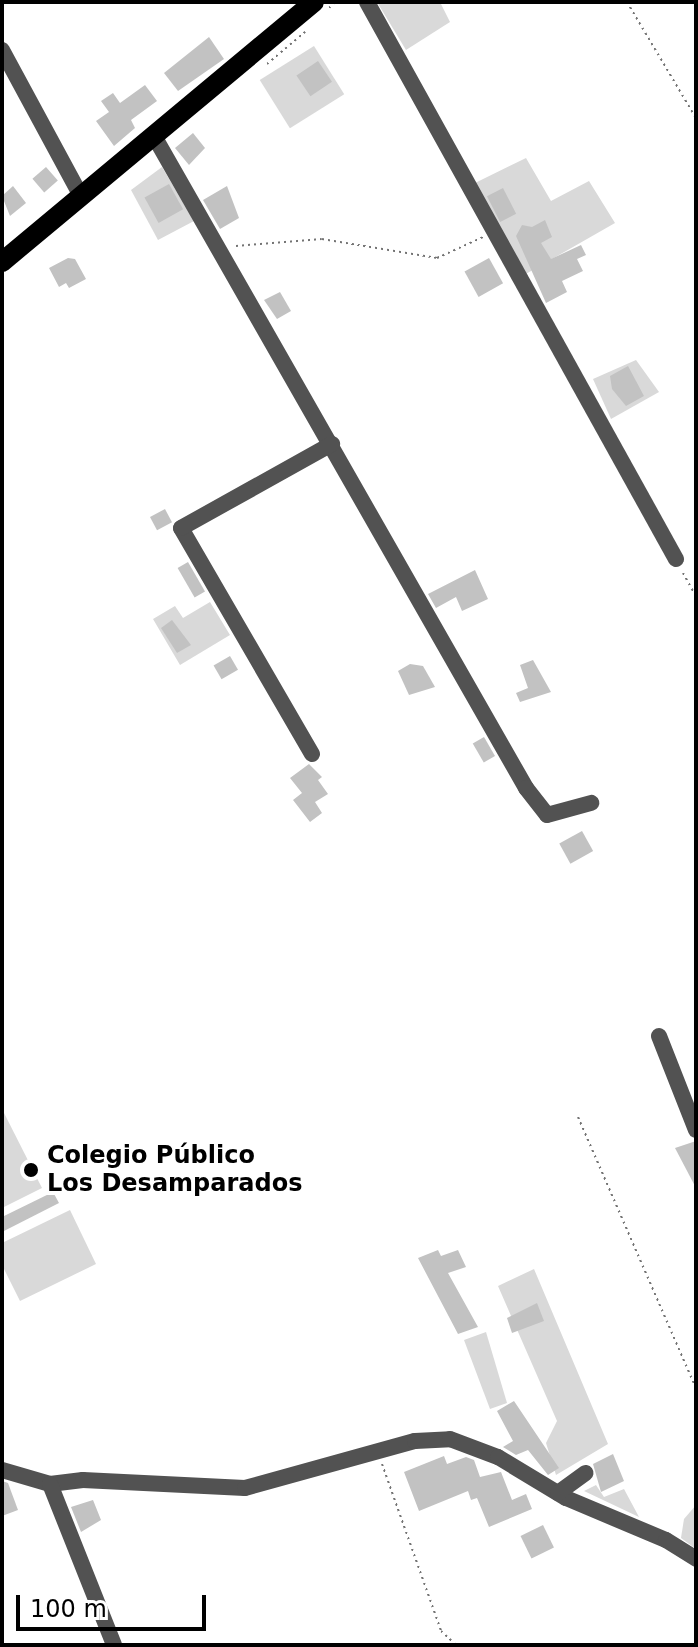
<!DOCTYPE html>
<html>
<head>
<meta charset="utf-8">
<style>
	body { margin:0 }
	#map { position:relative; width:698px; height:1647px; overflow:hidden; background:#fff; font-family:"DejaVu Sans",sans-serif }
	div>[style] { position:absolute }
	.green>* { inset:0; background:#d9d9d9; transform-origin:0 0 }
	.building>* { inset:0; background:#c2c2c2; transform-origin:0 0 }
	.path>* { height:2px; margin-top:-1px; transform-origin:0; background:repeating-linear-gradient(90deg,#747474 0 2px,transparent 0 6px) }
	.minor>* { height:16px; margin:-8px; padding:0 8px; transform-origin:8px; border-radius:8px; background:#525252 }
	.major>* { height:20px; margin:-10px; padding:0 10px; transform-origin:10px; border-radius:10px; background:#000 }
	.dots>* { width:22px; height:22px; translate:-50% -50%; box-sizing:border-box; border:4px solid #fff; border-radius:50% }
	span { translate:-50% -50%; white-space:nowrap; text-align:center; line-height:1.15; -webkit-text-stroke:8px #fff; paint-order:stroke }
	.poi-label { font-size:24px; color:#000; font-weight:700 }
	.left { translate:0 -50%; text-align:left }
	.frame { position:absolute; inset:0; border:4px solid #000; pointer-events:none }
	.scale { position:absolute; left:16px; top:1595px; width:190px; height:36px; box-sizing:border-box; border:4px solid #000; border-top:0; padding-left:10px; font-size:24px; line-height:28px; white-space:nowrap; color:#000; -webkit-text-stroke:6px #fff; paint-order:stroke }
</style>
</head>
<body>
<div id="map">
	<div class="green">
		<i style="clip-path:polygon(377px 2px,440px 2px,450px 22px,406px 50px)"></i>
		<i style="left:314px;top:46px;width:57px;height:64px;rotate:58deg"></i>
		<i style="clip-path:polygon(526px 158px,551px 201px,589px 181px,615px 223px,524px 275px,475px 183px)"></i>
		<i style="clip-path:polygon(162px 167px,194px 221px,158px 240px,131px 190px)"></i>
		<i style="clip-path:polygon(636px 360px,659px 392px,611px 419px,593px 379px)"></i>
		<i style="clip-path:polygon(210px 602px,230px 635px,180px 665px,153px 619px,175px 606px,183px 618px)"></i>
		<i style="clip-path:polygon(2px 1109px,42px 1188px,2px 1208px)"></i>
		<i style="clip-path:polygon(70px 1210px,96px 1264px,20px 1301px,2px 1265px,2px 1243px)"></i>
		<i style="clip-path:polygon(534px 1269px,608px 1444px,556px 1475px,546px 1443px,557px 1421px,498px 1286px)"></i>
		<i style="clip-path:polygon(486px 1332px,507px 1403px,490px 1409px,464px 1340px)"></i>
		<i style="clip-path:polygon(596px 1485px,604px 1497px,624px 1489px,639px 1517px,584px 1491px)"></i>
		<i style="clip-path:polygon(696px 1505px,696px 1549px,681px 1538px,684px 1519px)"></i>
	</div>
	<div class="building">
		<i style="clip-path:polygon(209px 37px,224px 59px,178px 91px,164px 73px)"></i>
		<i style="left:318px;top:61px;width:25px;height:26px;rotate:56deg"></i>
		<i style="clip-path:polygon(145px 85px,157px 101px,131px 120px,135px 128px,114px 146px,96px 121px,109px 112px,101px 101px,113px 93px,120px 103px)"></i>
		<i style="clip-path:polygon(193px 133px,205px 148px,189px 165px,175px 148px)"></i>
		<i style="left:46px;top:167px;width:18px;height:18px;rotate:49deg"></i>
		<i style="left:169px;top:184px;width:29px;height:28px;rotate:61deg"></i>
		<i style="clip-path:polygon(13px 186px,26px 203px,10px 216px,2px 196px)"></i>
		<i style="clip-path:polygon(227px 186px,239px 218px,220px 229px,203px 200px)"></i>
		<i style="left:503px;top:188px;width:29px;height:18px;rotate:63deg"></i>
		<i style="clip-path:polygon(545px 220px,552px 237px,541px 243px,551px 259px,581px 245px,586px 255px,577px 259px,583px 271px,562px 281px,567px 292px,546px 303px,516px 236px,522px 225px,532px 227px)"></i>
		<i style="clip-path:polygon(68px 258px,75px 259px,86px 279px,69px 288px,66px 283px,59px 287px,49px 268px)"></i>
		<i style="left:489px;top:258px;width:29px;height:28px;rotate:61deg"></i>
		<i style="clip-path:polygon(280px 292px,291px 311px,277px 319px,264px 300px)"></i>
		<i style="clip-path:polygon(628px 366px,644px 396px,626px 406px,612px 389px,610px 376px)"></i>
		<i style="left:165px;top:509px;width:15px;height:17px;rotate:62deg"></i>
		<i style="left:188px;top:562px;width:34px;height:12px;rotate:60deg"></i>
		<i style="clip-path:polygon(475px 570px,488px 599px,462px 611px,456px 597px,436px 608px,428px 594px)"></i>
		<i style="clip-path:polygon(172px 620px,191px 645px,177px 653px,161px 628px)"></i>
		<i style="left:230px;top:656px;width:16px;height:19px;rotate:60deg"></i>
		<i style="clip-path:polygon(533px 660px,551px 692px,520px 702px,516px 693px,528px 688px,520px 665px)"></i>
		<i style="clip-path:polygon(410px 664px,423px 666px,435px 687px,409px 695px,398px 671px)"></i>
		<i style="left:484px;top:737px;width:22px;height:13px;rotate:60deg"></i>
		<i style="clip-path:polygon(309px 764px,322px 777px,318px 780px,328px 794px,315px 802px,322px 813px,310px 822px,293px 800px,302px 793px,290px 778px)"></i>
		<i style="left:582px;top:831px;width:23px;height:26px;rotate:61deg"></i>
		<i style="clip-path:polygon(696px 1141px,696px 1188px,675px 1148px)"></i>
		<i style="clip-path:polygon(53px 1192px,59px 1203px,2px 1232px,2px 1217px)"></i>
		<i style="clip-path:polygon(438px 1250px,441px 1256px,458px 1250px,466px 1267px,448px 1273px,478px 1327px,458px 1334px,418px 1258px)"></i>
		<i style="clip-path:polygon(537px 1303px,544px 1321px,512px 1333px,507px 1318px)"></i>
		<i style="clip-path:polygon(514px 1401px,559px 1468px,548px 1475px,528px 1450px,516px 1455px,503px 1447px,513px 1441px,497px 1411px)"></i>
		<i style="clip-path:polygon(613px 1454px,624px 1481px,601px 1492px,593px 1464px)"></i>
		<i style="clip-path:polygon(444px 1456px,447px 1464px,466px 1457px,474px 1460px,480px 1477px,501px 1472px,512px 1500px,526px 1494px,532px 1509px,489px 1527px,477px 1498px,471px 1500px,468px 1491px,419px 1511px,404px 1472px)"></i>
		<i style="clip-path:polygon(2px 1481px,8px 1483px,18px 1510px,2px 1516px)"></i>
		<i style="clip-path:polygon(93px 1500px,101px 1520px,81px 1532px,71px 1507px)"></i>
		<i style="left:543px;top:1525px;width:25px;height:25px;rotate:64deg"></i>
	</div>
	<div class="path">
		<i style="left:627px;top:2px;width:135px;rotate:59.3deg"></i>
		<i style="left:329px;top:8px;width:8px;rotate:-45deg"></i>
		<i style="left:267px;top:64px;width:50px;rotate:-40.1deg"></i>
		<i style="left:236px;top:246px;width:86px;rotate:-4.7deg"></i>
		<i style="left:322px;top:239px;width:117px;rotate:9.4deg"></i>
		<i style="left:437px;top:258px;width:51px;rotate:-24.5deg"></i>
		<i style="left:683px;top:573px;width:26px;rotate:61deg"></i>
		<i style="left:578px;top:1117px;width:296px;rotate:66.5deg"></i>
		<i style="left:382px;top:1464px;width:177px;rotate:70.5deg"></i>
		<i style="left:441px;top:1631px;width:21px;rotate:43deg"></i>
	</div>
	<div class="minor">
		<i style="left:367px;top:2px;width:637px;rotate:60.98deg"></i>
		<i style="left:2px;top:50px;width:166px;rotate:61.6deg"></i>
		<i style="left:154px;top:136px;width:751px;rotate:60.29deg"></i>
		<i style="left:526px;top:788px;width:34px;rotate:52deg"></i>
		<i style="left:547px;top:815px;width:46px;rotate:-15.3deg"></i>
		<i style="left:312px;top:754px;width:261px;rotate:-120.1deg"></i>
		<i style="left:181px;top:528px;width:173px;rotate:-29.1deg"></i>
		<i style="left:659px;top:1036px;width:101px;rotate:68.5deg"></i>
		<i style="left:2px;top:1470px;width:50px;rotate:16.3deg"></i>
		<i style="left:50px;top:1484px;width:33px;rotate:-7deg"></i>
		<i style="left:83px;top:1480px;width:162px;rotate:2.8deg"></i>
		<i style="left:245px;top:1488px;width:176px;rotate:-15.5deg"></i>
		<i style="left:415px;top:1441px;width:35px;rotate:-3deg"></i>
		<i style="left:450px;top:1439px;width:51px;rotate:20.6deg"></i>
		<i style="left:498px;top:1457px;width:79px;rotate:31.1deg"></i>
		<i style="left:566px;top:1498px;width:108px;rotate:22.8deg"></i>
		<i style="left:666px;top:1540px;width:36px;rotate:32deg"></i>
		<i style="left:50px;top:1484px;width:173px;rotate:68.3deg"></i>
		<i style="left:558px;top:1493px;width:34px;rotate:-36deg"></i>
	</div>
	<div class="major">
		<i style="left:2px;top:262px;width:406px;rotate:-39.8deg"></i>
	</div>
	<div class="dots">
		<i style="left:31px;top:1170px;background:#000"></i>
	</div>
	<div class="poi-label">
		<span class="left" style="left:47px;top:1170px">Colegio Público<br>Los Desamparados</span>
	</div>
	<div class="frame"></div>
	<div class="scale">100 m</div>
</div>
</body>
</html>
